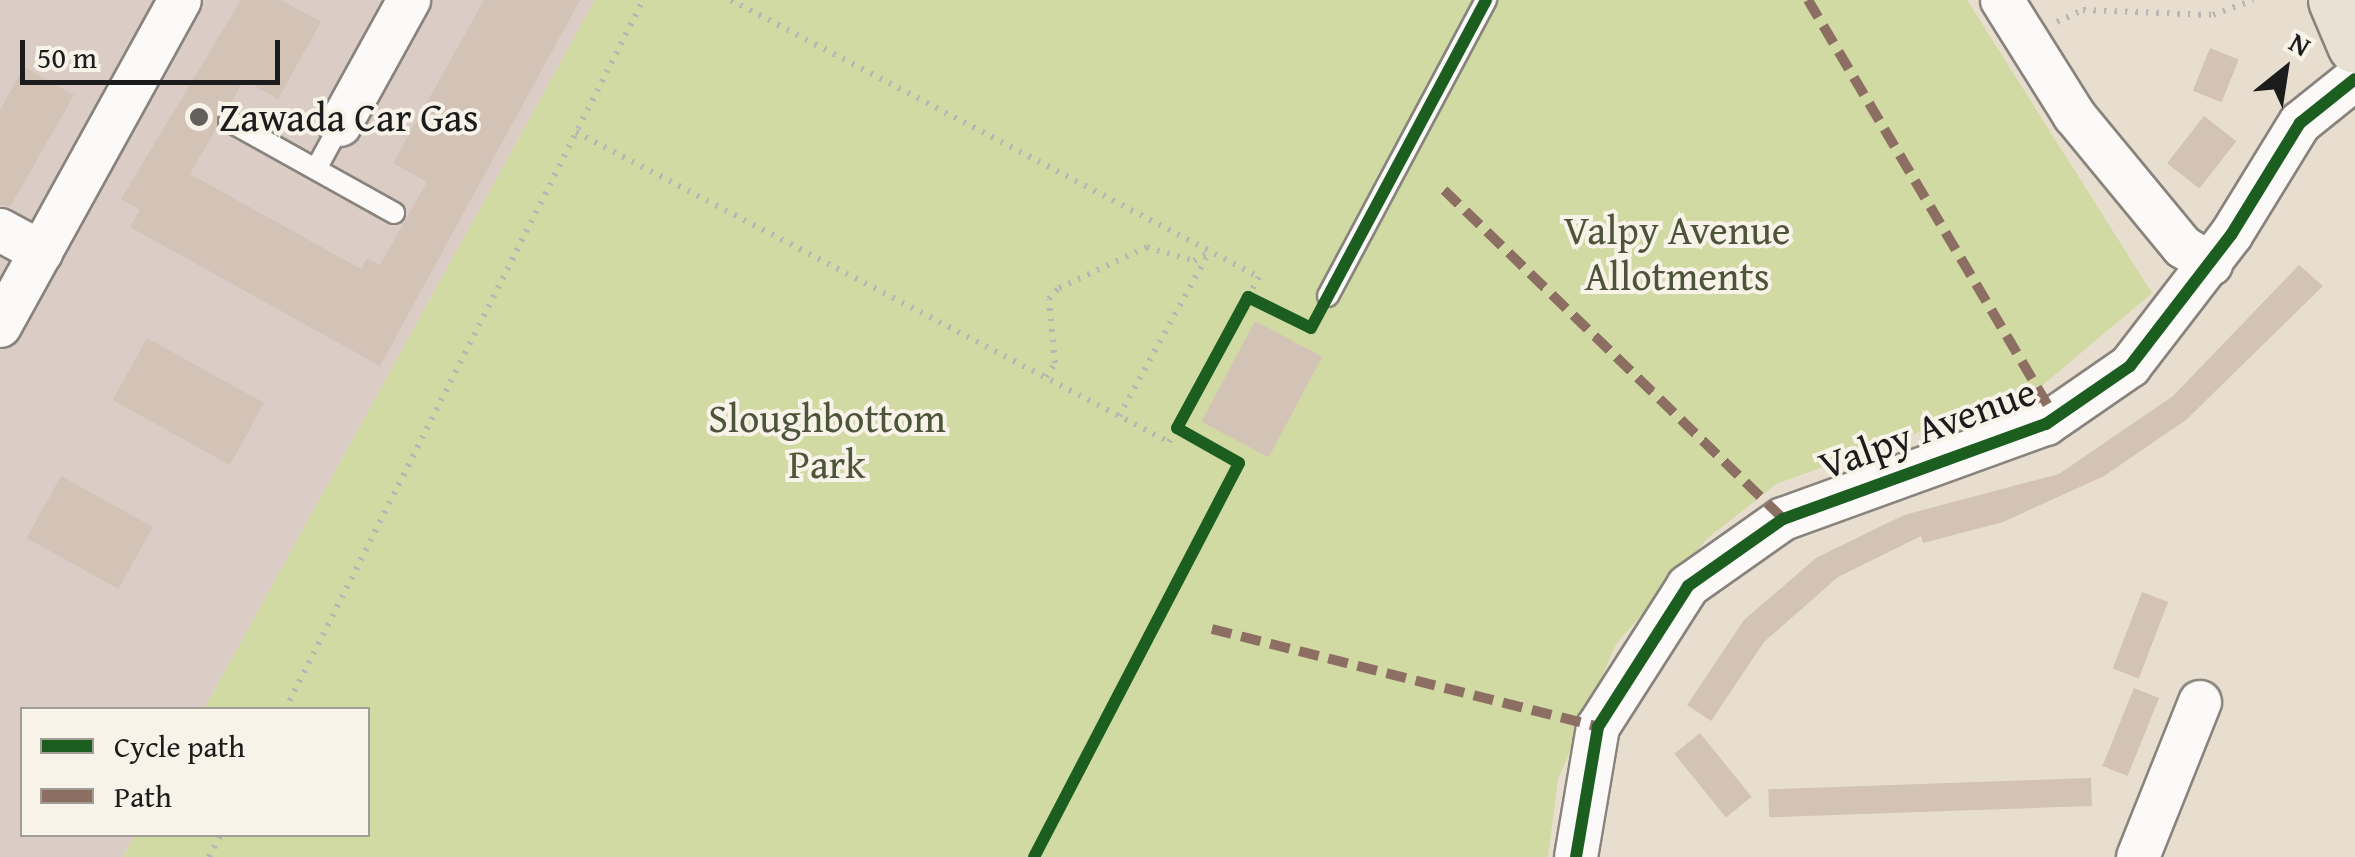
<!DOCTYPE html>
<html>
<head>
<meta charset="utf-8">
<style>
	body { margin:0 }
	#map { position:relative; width:2355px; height:857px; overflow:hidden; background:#e8ded0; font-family:"Gentium Book Plus",serif }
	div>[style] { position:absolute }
	.industrial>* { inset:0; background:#dbcdc6 }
	.green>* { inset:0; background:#d0daa2 }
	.building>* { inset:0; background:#d3c2b6; transform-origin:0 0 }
	.path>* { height:6px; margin-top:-3px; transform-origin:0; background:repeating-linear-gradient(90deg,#b8b7b4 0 2.5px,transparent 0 10.5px) }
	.roads { filter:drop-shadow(2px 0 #88837c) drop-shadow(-2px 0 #88837c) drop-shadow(0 2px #88837c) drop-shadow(0 -2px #88837c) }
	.service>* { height:20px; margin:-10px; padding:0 10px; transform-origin:10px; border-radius:10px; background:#fcfaf8 }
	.minor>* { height:42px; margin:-21px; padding:0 21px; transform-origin:21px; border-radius:21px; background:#fcfaf8 }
	.primary>* { height:55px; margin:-27.5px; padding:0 27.5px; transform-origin:27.5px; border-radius:27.5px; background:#e8e1d4 }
	.quiet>* { height:10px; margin-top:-5px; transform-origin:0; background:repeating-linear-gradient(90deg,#8d6e63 0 20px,transparent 0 30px) }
	.cycleway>* { height:12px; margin:-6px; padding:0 6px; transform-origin:6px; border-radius:6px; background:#1b5e20 }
	.dots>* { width:28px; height:28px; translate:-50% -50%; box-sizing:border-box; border:5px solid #f7f3e8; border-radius:50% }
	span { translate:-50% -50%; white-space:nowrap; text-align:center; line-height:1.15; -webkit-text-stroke:8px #f7f3e8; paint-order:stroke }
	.poi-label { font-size:40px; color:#1c1c1c }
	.left { translate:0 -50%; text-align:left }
	.park-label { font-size:40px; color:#4c5439 }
	.street-label { font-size:40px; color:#1c1c1c }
	.legend { position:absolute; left:20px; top:707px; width:350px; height:130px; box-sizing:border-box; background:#f7f3e8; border:2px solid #9f9d96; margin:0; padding:12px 18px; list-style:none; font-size:30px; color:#1c1c1c }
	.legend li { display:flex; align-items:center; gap:20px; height:50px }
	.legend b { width:50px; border:2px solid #9f9d96 }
	.north { position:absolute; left:2235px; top:20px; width:100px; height:100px; -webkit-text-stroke:8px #f7f3e8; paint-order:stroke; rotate:30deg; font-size:28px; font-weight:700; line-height:40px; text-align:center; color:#1c1c1c }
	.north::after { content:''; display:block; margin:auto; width:35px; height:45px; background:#1c1c1c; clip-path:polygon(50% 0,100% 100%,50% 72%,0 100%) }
	.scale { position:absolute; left:20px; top:40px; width:260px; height:45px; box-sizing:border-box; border:5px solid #1c1c1c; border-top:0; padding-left:12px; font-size:30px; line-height:35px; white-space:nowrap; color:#1c1c1c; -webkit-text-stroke:8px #f7f3e8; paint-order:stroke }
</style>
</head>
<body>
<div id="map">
	<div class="industrial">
		<i style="clip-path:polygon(0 0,595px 0,204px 709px,22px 710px,22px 834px,135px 835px,123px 857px,0 857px)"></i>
	</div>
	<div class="green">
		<i style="clip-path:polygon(595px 0,1967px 0,2152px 293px,2038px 389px,1776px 484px,1707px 539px,1616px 644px,1558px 779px,1548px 857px,123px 857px,135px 835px,368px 834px,368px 710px,204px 709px)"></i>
	</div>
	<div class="building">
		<i style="clip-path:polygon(241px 0,281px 0,321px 22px,278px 99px,244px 80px,190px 174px,361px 269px,367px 258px,380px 265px,427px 182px,393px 163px,484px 0,580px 0,380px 366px,130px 227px,140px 210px,121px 199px)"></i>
		<i style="left:2210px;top:48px;width:31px;height:46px;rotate:22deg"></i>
		<i style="clip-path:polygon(24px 67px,74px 95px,10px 207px,0 205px,0 110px)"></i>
		<i style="left:2204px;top:116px;width:41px;height:60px;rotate:38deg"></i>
		<i style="clip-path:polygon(2299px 265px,2323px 286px,2186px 420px,2104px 476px,2003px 522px,1923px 543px,1921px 536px,1838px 577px,1764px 642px,1711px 721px,1687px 705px,1744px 620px,1816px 558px,1904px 515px,2059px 474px,2173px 396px)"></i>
		<i style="left:1255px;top:321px;width:76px;height:114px;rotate:28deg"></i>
		<i style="left:147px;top:338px;width:134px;height:71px;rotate:29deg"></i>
		<i style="left:61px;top:476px;width:105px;height:71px;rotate:29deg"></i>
		<i style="left:2142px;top:592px;width:28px;height:82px;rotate:21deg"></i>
		<i style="left:2134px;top:688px;width:27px;height:84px;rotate:22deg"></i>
		<i style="left:1700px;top:733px;width:82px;height:33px;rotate:51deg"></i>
		<i style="left:2091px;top:778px;width:28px;height:323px;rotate:88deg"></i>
	</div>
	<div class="path">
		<i style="left:731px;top:0;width:596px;rotate:27.68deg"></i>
		<i style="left:1259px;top:277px;width:23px;rotate:119deg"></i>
		<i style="left:2057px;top:22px;width:29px;rotate:-25deg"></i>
		<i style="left:2083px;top:10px;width:130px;rotate:2.2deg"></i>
		<i style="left:2213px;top:15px;width:43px;rotate:-20.6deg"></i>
		<i style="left:576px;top:132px;width:669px;rotate:27.6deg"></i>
		<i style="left:1169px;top:442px;width:16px;rotate:-60deg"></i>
		<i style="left:1046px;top:377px;width:17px;rotate:-57deg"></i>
		<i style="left:1055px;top:363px;width:64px;rotate:-95.4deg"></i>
		<i style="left:1049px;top:299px;width:15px;rotate:-48deg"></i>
		<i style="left:1059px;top:288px;width:97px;rotate:-25deg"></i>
		<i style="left:1147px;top:247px;width:49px;rotate:16.6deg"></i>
		<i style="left:1194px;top:261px;width:17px;rotate:-31deg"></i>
		<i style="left:1119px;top:416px;width:187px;rotate:-61.2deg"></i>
		<i style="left:285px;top:710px;width:795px;rotate:-63.24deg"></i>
		<i style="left:209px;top:857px;width:26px;rotate:-62deg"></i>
	</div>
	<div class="roads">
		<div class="service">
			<i style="left:229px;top:121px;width:189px;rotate:29.1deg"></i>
			<i style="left:316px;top:169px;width:50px;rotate:-61.4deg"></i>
			<i style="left:1328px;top:296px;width:336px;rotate:-61.9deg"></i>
		</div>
		<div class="minor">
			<i style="left:2002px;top:0;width:136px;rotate:57.9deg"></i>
			<i style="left:2074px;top:115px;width:171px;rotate:50.5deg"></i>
			<i style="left:2183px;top:247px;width:33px;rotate:31deg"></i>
			<i style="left:340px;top:125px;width:143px;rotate:-61.1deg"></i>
			<i style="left:0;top:230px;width:47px;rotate:28.2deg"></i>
			<i style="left:0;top:326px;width:372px;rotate:-61.1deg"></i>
			<i style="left:1576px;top:857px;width:132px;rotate:-80.4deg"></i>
			<i style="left:1598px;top:727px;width:167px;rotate:-57.4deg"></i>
			<i style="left:1688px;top:586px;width:116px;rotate:-35.2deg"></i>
			<i style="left:1783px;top:519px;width:280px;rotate:-19.9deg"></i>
			<i style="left:2046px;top:424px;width:102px;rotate:-34.6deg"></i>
			<i style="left:2130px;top:366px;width:165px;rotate:-52.4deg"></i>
			<i style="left:2231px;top:235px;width:132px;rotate:-58.4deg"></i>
			<i style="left:2300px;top:123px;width:70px;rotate:-38.7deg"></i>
			<i style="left:2138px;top:857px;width:167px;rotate:-68.2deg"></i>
		</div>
		<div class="primary">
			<i style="left:2336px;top:0;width:49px;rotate:67.1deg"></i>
		</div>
	</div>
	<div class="quiet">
		<i style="left:1808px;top:0;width:486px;rotate:59.4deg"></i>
		<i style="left:1444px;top:190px;width:472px;rotate:44.1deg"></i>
		<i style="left:1212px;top:629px;width:398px;rotate:14.2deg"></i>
	</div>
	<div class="cycleway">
		<i style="left:1034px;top:857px;width:444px;rotate:-62.5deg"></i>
		<i style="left:1239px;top:463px;width:71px;rotate:-150.6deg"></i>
		<i style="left:1177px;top:428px;width:149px;rotate:-61.5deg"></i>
		<i style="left:1248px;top:297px;width:70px;rotate:26.2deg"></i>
		<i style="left:1311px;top:328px;width:372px;rotate:-61.9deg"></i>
		<i style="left:1576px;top:857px;width:132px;rotate:-80.4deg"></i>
		<i style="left:1598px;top:727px;width:167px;rotate:-57.4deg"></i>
		<i style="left:1688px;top:586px;width:116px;rotate:-35.2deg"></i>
		<i style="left:1783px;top:519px;width:280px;rotate:-19.9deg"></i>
		<i style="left:2046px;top:424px;width:102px;rotate:-34.6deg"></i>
		<i style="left:2130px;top:366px;width:165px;rotate:-52.4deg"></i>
		<i style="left:2231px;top:235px;width:132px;rotate:-58.4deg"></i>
		<i style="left:2300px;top:123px;width:70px;rotate:-38.7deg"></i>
	</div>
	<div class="dots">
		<i style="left:199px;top:117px;background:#63605b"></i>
	</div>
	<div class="poi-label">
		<span class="left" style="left:219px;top:117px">Zawada Car Gas</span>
	</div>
	<div class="park-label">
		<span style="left:1677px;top:253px">Valpy Avenue<br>Allotments</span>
		<span style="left:827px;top:441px">Sloughbottom<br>Park</span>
	</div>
	<div class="street-label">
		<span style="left:1927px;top:428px;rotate:-20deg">Valpy Avenue</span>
	</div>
	<ul class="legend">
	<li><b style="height:12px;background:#1b5e20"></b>Cycle path</li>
	<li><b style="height:12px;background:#8d6e63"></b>Path</li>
	</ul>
	<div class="north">N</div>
	<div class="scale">50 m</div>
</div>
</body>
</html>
